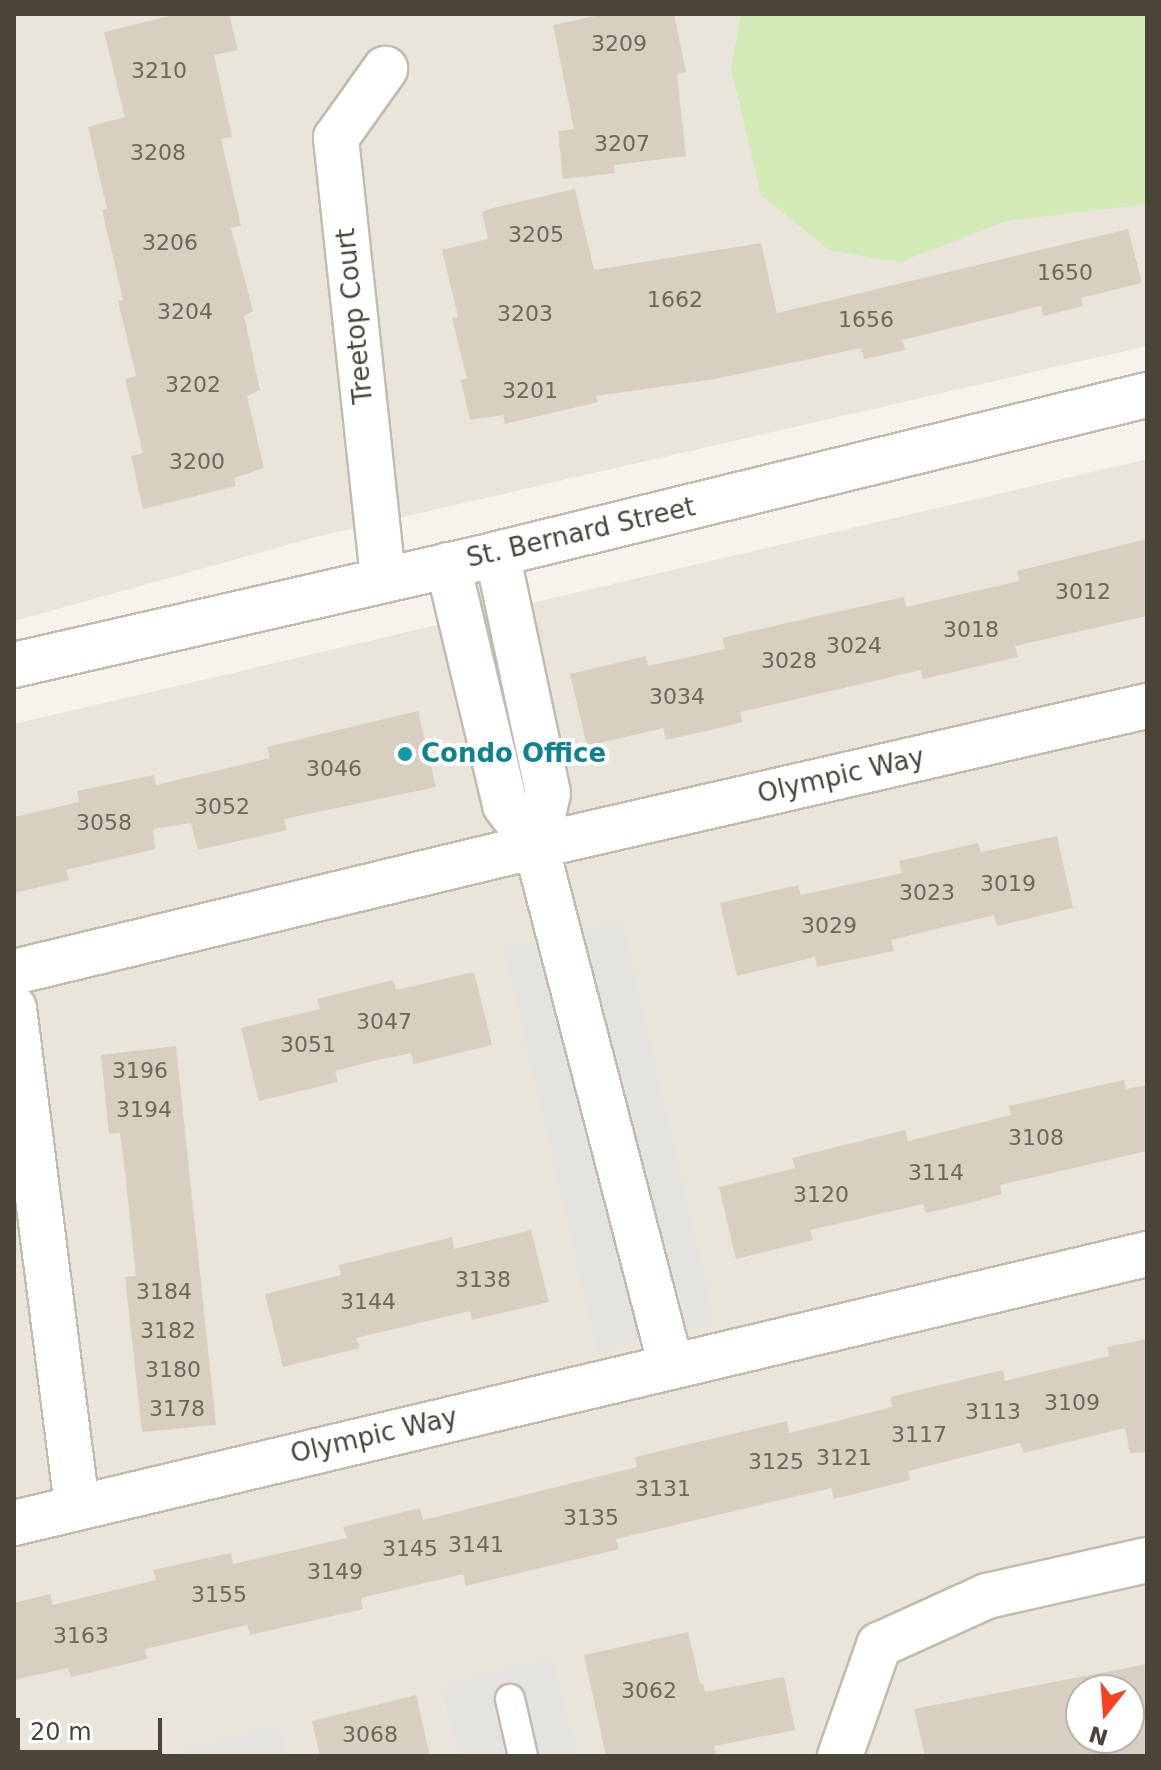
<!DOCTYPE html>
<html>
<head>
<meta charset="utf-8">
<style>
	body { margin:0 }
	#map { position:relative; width:1161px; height:1770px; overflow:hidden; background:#f6f3ec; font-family:"DejaVu Sans",sans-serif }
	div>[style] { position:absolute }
	.residential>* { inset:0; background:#eae5da }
	.green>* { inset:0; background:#d2eab5 }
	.parking>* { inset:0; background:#e5e3e0; transform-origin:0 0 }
	.building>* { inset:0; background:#d8cfc1 }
	.roads { filter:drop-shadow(2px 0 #c2bbae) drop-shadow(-2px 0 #c2bbae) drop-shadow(0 2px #c2bbae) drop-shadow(0 -2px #c2bbae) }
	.service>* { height:28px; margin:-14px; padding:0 14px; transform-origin:14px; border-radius:14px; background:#fff }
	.minor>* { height:44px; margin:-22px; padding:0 22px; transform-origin:22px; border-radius:22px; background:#fff }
	.tertiary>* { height:44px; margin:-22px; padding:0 22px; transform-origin:22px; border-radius:22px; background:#fff }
	.dots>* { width:22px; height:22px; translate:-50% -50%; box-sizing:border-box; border:4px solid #fff; border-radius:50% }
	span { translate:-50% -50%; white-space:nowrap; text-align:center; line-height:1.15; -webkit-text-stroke:8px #fff; paint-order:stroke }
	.number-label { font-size:22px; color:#6e675b }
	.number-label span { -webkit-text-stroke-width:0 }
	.street-label { font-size:26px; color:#4b4439 }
	.culture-label { font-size:26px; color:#0d838f; font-weight:700 }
	.left { translate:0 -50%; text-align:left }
	.frame { position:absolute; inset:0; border:16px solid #4b4439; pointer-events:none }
	.north { position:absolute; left:1065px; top:1674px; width:80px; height:80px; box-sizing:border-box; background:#fff; border:2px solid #b7b4b0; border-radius:50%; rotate:197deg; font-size:22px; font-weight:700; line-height:32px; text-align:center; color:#4b4439 }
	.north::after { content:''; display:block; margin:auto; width:28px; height:36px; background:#fc3f1d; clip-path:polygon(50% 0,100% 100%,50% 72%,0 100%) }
	.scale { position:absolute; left:16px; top:1718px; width:146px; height:36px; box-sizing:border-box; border:4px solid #4b4439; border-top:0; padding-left:10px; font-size:24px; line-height:28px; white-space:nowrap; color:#4b4439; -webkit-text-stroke:6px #fff; paint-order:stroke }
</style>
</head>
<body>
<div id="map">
	<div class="residential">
		<i style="clip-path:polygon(14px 14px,1147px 14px,1147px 346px,316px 537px,14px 621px)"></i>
		<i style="clip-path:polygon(evenodd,1147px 459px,1147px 1756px,14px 1756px,14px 724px,1147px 459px,1081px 1690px,1129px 1690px,1129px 1738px,1081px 1738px,1081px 1690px)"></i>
	</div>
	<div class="green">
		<i style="clip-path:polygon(741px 14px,1147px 14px,1147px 204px,1006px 221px,900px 262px,829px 250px,761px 195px,731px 69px)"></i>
	</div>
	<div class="parking">
		<i style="left:622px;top:921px;width:412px;height:121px;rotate:77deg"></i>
		<i style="clip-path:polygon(552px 1657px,578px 1756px,459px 1756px,441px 1687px)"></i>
		<i style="clip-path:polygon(279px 1726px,287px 1756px,169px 1756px,169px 1755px)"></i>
	</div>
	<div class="building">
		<i style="clip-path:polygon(178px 14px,229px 14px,238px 50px,214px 55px,232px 137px,221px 139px,241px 226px,231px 228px,253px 311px,244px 316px,260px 390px,247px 396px,264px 468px,234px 478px,236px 486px,143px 509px,131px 456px,143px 453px,125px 379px,136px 376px,118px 301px,123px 300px,102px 210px,107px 209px,88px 127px,125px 117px,104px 32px)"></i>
		<i style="clip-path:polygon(605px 14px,674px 14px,686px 72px,677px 74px,686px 156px,614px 165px,615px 173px,563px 179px,558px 131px,574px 129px,553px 25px)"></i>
		<i style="clip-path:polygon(575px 189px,594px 270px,761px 243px,777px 313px,1128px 229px,1142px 283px,1081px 298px,1083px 306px,1043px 316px,1041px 306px,902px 340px,905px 350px,864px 359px,861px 348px,715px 379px,596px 396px,598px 402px,505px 424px,503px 415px,470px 420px,461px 380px,467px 379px,452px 318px,458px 317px,442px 250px,488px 239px,482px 212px,489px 209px)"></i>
		<i style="clip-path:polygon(1147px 539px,1147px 616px,1015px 646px,1018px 657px,923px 679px,921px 670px,740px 712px,743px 722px,706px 731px,666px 740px,663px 728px,587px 746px,570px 674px,646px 656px,648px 666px,725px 649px,722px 638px,800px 620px,904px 597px,906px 607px,1019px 581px,1017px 571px)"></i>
		<i style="clip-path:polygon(418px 711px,436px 787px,284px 819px,287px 830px,198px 850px,191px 823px,153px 829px,155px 849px,66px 870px,69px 880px,14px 893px,14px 817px,79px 802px,77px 791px,154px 775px,156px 785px,270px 758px,267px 747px)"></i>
		<i style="clip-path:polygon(1057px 836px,1073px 908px,997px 926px,994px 915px,891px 940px,894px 951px,817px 967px,815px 957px,737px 976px,720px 903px,798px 885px,801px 895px,902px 873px,899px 861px,978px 843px,981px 852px)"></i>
		<i style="clip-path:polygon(474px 972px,492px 1045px,414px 1064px,411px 1053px,373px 1061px,335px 1071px,338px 1082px,259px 1101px,241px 1028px,320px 1009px,317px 999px,393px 980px,396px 990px)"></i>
		<i style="clip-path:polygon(176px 1046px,216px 1425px,142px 1432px,125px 1277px,136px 1276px,125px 1171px,120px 1133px,109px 1134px,101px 1055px)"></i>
		<i style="clip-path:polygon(1124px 1080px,1126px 1089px,1147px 1085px,1147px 1151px,1000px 1185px,1002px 1194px,965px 1204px,926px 1213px,923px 1204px,810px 1230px,813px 1240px,736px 1259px,719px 1187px,795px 1168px,792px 1158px,905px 1130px,908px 1141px,1011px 1115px,1009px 1106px)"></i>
		<i style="clip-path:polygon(531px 1230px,549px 1302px,472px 1320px,470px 1311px,356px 1338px,360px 1348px,283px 1367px,265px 1294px,341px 1275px,339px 1265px,452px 1237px,454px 1249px)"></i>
		<i style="clip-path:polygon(1147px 1339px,1147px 1452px,1130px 1453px,1125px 1428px,1023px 1453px,1020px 1443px,908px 1471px,910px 1480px,834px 1499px,831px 1488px,616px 1539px,619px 1549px,466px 1586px,463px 1574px,361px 1598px,363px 1609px,250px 1635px,247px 1625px,145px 1649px,147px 1659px,71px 1677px,68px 1668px,14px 1680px,14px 1603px,50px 1594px,53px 1605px,156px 1580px,153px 1570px,231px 1553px,233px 1564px,347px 1538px,343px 1527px,420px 1508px,423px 1520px,637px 1467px,635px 1457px,787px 1421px,789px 1433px,892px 1407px,890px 1397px,1003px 1370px,1005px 1381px,1109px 1356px,1107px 1347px)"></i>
		<i style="clip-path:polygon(688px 1632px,700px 1684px,703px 1683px,705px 1692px,784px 1677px,795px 1730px,714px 1746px,716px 1756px,606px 1756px,584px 1655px)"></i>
		<i style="clip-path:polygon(evenodd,1147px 1664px,1147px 1756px,925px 1756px,914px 1709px,1147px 1664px,1081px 1690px,1129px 1690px,1129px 1738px,1081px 1738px,1081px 1690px)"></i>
		<i style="clip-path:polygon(416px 1695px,430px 1756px,320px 1756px,312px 1721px)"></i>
	</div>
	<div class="roads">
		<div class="service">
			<i style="left:510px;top:1699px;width:58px;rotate:77.2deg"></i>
		</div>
		<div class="minor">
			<i style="left:448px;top:565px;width:247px;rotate:76.6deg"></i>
			<i style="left:505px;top:805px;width:51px;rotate:52.9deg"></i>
			<i style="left:536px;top:846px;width:54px;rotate:-77.2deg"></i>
			<i style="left:548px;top:793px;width:244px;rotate:-102deg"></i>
			<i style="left:383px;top:578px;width:443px;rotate:-96.1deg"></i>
			<i style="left:336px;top:138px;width:85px;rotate:-54.6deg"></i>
			<i style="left:536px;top:846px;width:537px;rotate:75.45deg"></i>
			<i style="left:14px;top:972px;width:537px;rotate:-13.57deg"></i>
			<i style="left:536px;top:846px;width:627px;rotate:-12.91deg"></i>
			<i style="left:14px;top:1008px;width:502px;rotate:82.79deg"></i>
			<i style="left:14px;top:1523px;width:1164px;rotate:-13.36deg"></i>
			<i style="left:840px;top:1756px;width:118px;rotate:-70.6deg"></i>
			<i style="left:879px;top:1645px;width:119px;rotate:-24.4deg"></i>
			<i style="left:987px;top:1596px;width:164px;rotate:-12.7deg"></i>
		</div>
		<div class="tertiary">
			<i style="left:14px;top:665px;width:496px;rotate:-12.9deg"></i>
			<i style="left:497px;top:554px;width:669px;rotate:-13.75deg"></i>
		</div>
	</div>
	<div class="dots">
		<i style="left:405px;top:754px;background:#0f9aa8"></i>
	</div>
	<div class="number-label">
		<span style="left:619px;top:44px">3209</span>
		<span style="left:159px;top:71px">3210</span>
		<span style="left:622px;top:144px">3207</span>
		<span style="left:158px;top:153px">3208</span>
		<span style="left:536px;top:235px">3205</span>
		<span style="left:170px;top:243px">3206</span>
		<span style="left:1065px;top:273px">1650</span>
		<span style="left:675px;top:300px">1662</span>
		<span style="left:185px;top:312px">3204</span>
		<span style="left:525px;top:314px">3203</span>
		<span style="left:866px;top:320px">1656</span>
		<span style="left:193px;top:385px">3202</span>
		<span style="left:530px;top:391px">3201</span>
		<span style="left:197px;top:462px">3200</span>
		<span style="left:1083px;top:592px">3012</span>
		<span style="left:971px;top:630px">3018</span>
		<span style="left:854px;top:646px">3024</span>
		<span style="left:789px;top:661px">3028</span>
		<span style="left:677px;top:697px">3034</span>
		<span style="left:334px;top:769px">3046</span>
		<span style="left:222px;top:807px">3052</span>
		<span style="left:104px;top:823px">3058</span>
		<span style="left:1008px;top:884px">3019</span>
		<span style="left:927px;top:893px">3023</span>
		<span style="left:829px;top:926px">3029</span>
		<span style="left:384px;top:1022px">3047</span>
		<span style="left:308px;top:1045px">3051</span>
		<span style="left:140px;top:1071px">3196</span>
		<span style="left:144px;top:1110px">3194</span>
		<span style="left:1036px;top:1138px">3108</span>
		<span style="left:936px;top:1173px">3114</span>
		<span style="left:821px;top:1195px">3120</span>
		<span style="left:483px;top:1280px">3138</span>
		<span style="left:164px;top:1292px">3184</span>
		<span style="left:368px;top:1302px">3144</span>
		<span style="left:168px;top:1331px">3182</span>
		<span style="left:173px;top:1370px">3180</span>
		<span style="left:1072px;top:1403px">3109</span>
		<span style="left:177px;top:1409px">3178</span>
		<span style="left:993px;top:1412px">3113</span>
		<span style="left:919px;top:1435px">3117</span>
		<span style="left:844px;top:1458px">3121</span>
		<span style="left:776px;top:1462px">3125</span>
		<span style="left:663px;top:1489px">3131</span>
		<span style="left:591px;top:1518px">3135</span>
		<span style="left:476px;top:1545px">3141</span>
		<span style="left:410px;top:1549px">3145</span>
		<span style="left:335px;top:1572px">3149</span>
		<span style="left:219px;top:1595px">3155</span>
		<span style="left:81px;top:1636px">3163</span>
		<span style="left:649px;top:1691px">3062</span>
		<span style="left:370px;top:1735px">3068</span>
	</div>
	<div class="street-label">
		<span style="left:355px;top:316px;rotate:-96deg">Treetop Court</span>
		<span style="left:581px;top:533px;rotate:-13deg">St. Bernard Street</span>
		<span style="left:841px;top:776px;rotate:-13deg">Olympic Way</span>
		<span style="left:374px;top:1436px;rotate:-13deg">Olympic Way</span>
	</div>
	<div class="culture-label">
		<span class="left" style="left:421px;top:754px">Condo Office</span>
	</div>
	<div class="frame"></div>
	<div class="north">N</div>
	<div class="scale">20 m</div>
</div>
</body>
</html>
